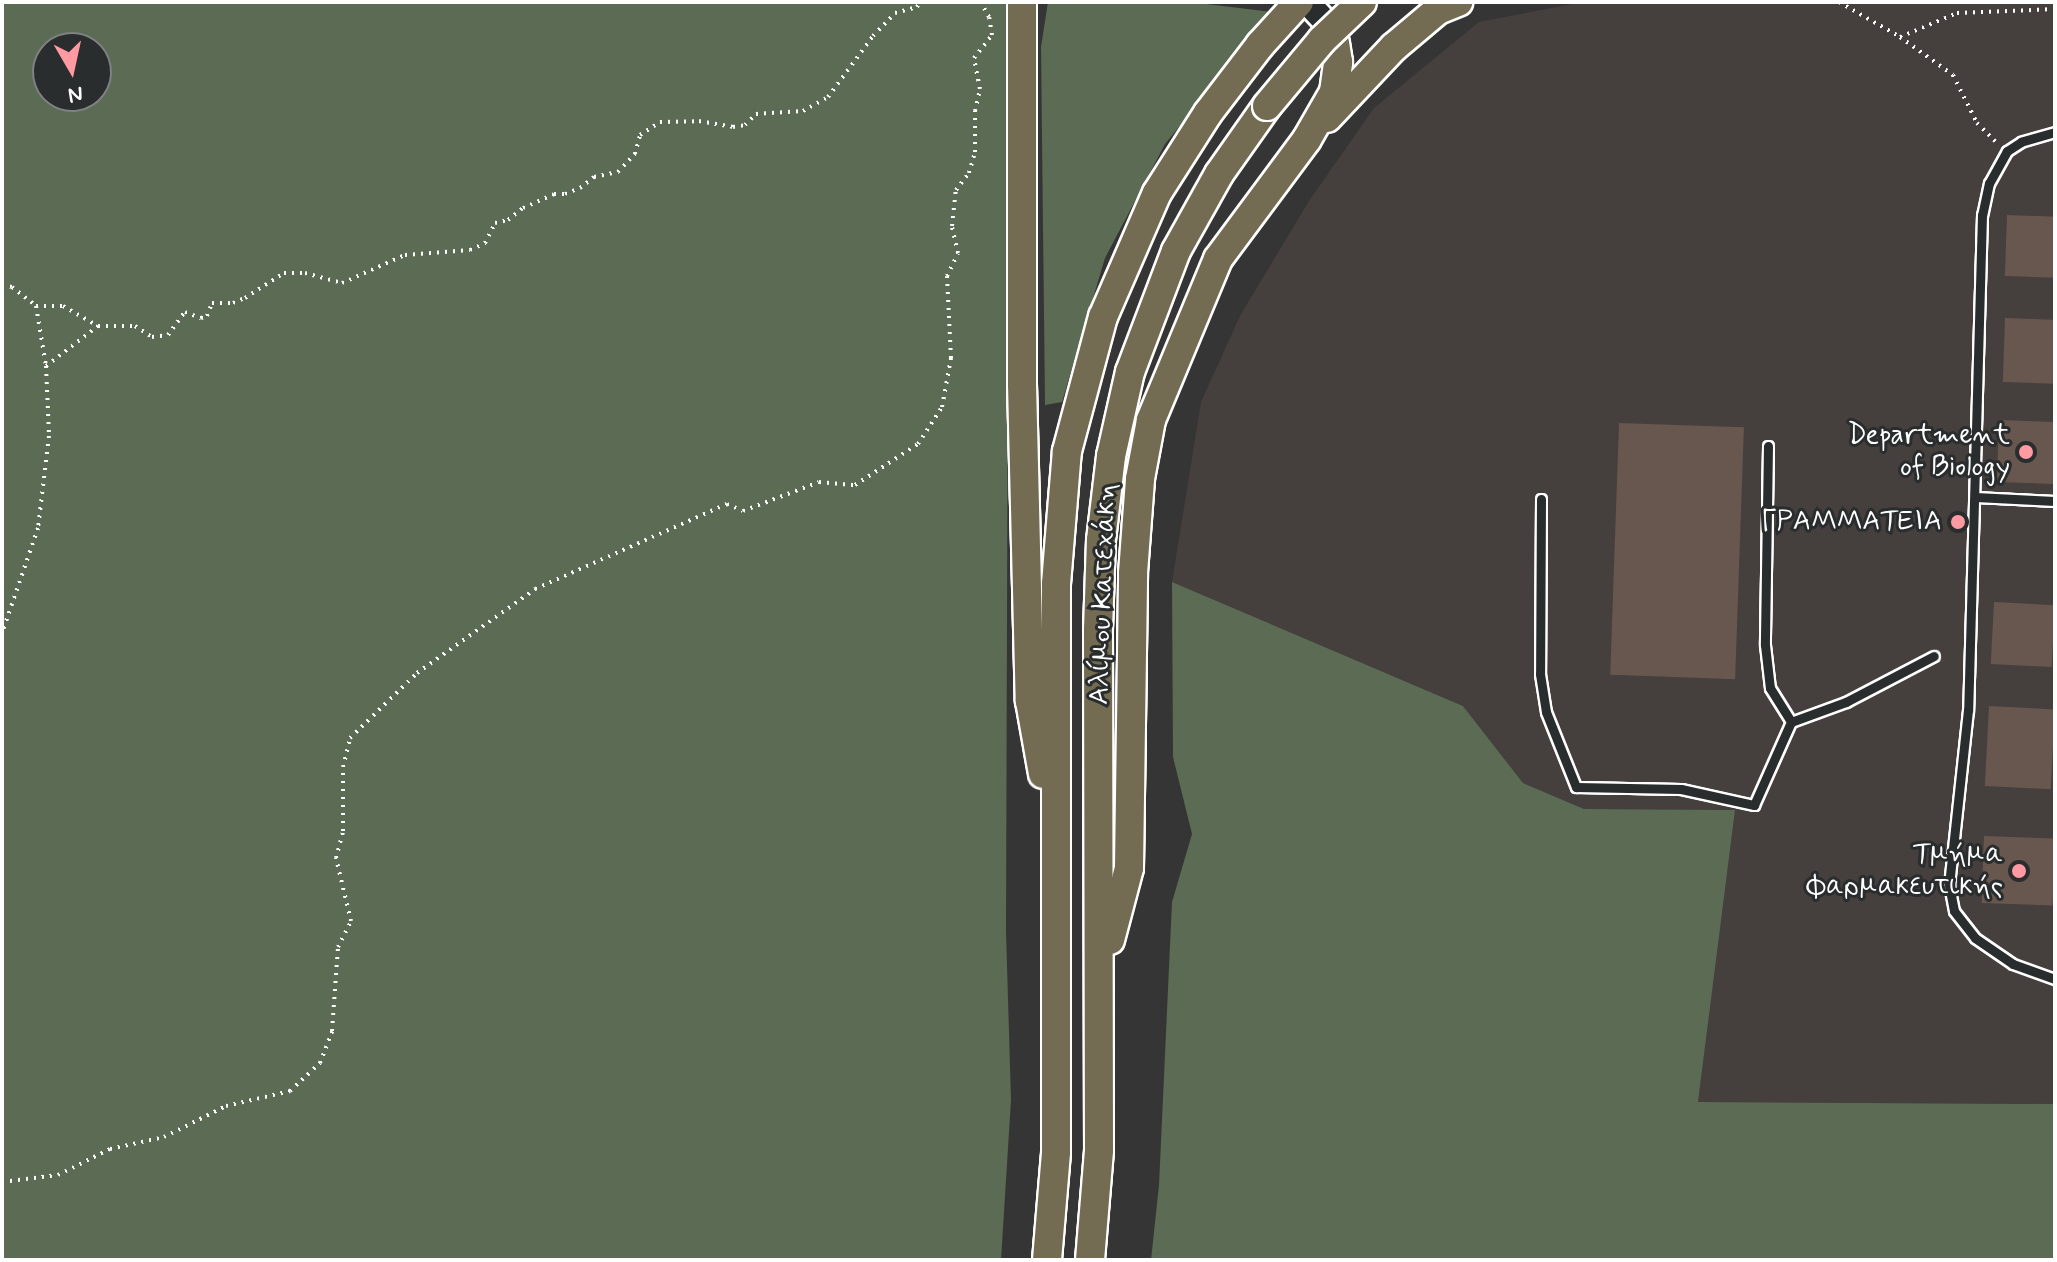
<!DOCTYPE html>
<html>
<head>
<meta charset="utf-8">
<style>
	body { margin:0 }
	#map { position:relative; width:2057px; height:1262px; overflow:hidden; background:#363535; font-family:Mynerve,sans-serif }
	div>[style] { position:absolute }
	.built>* { inset:0; background:#453f3d }
	.green>* { inset:0; background:#5b6b54 }
	.building>* { inset:0; background:#67574f; transform-origin:0 0 }
	.path>* { height:4px; margin-top:-2px; transform-origin:0; background:repeating-linear-gradient(90deg,#fff 0 2px,transparent 0 8px) }
	.roads { filter:drop-shadow(2px 0 #fff) drop-shadow(-2px 0 #fff) drop-shadow(0 2px #fff) drop-shadow(0 -2px #fff) }
	.lane>* { height:9px; margin:-4.5px; padding:0 4.5px; transform-origin:4.5px; border-radius:4.5px; background:#2a2d2e }
	.secondary>* { height:24px; margin:-12px; padding:0 12px; transform-origin:12px; border-radius:12px; background:#2a2d2e }
	.primary>* { height:28px; margin:-14px; padding:0 14px; transform-origin:14px; border-radius:14px; background:#736b52 }
	.bridges { filter:drop-shadow(2px 0 #fff) drop-shadow(-2px 0 #fff) drop-shadow(0 2px #fff) drop-shadow(0 -2px #fff) }
	.primary-bridge>* { height:28px; margin:-14px; padding:0 14px; transform-origin:14px; border-radius:14px; background:#736b52 }
	.dots>* { width:22px; height:22px; translate:-50% -50%; box-sizing:border-box; border:4px solid #2a2d2e; border-radius:50% }
	span { translate:-50% -50%; white-space:nowrap; text-align:center; line-height:1.15; -webkit-text-stroke:6px #2a2d2e; paint-order:stroke }
	.poi-label { font-size:28px; color:#fff }
	.right { translate:-100% -50%; text-align:right }
	.street-label { font-size:28px; color:#fff }
	.frame { position:absolute; inset:0; border:4px solid #fff; pointer-events:none }
	.north { position:absolute; left:32px; top:32px; width:80px; height:80px; box-sizing:border-box; background:#2a2d2e; border:2px solid #7f8182; border-radius:50%; rotate:171deg; font-size:22px; font-weight:700; line-height:32px; text-align:center; color:#fff }
	.north::after { content:''; display:block; margin:auto; width:28px; height:36px; background:#ff9aa2; clip-path:polygon(50% 0,100% 100%,50% 72%,0 100%) }
</style>
</head>
<body>
<div id="map">
	<div class="built">
		<i style="clip-path:polygon(1583px 2px,2055px 2px,2055px 1104px,1698px 1102px,1734px 810px,1584px 809px,1523px 783px,1463px 706px,1172px 582px,1201px 402px,1241px 314px,1309px 201px,1374px 108px,1479px 22px)"></i>
	</div>
	<div class="green">
		<i style="clip-path:polygon(evenodd,2px 2px,1009px 2px,1006px 931px,1011px 1100px,1001px 1260px,2px 1260px,2px 2px,48px 48px,96px 48px,96px 96px,48px 96px,48px 48px)"></i>
		<i style="clip-path:polygon(1048px 2px,1190px 2px,1273px 12px,1165px 144px,1105px 258px,1062px 402px,1045px 405px,1041px 47px)"></i>
		<i style="clip-path:polygon(1172px 582px,1463px 706px,1523px 783px,1584px 809px,1735px 810px,1698px 1102px,2055px 1104px,2055px 1260px,1151px 1260px,1159px 1185px,1172px 902px,1192px 834px,1173px 757px)"></i>
	</div>
	<div class="building">
		<i style="left:2007px;top:215px;width:48px;height:61px;rotate:2deg"></i>
		<i style="left:2005px;top:318px;width:50px;height:64px;rotate:2deg"></i>
		<i style="left:1999px;top:420px;width:56px;height:62px;rotate:2deg"></i>
		<i style="left:1619px;top:423px;width:125px;height:252px;rotate:2deg"></i>
		<i style="left:1994px;top:602px;width:61px;height:62px;rotate:3deg"></i>
		<i style="left:1989px;top:706px;width:66px;height:80px;rotate:3deg"></i>
		<i style="left:1984px;top:836px;width:71px;height:67px;rotate:2deg"></i>
	</div>
	<div class="path">
		<i style="left:1839px;top:2px;width:70px;rotate:29.8deg"></i>
		<i style="left:1900px;top:37px;width:65px;rotate:35.6deg"></i>
		<i style="left:1953px;top:75px;width:54px;rotate:63.4deg"></i>
		<i style="left:1977px;top:123px;width:27px;rotate:45deg"></i>
		<i style="left:1900px;top:37px;width:62px;rotate:-22.8deg"></i>
		<i style="left:1957px;top:13px;width:98px;rotate:-2.3deg"></i>
		<i style="left:2px;top:285px;width:10px;rotate:11deg"></i>
		<i style="left:12px;top:287px;width:31px;rotate:38deg"></i>
		<i style="left:36px;top:306px;width:61px;rotate:80.5deg"></i>
		<i style="left:46px;top:366px;width:70px;rotate:87.5deg"></i>
		<i style="left:49px;top:436px;width:93px;rotate:96.8deg"></i>
		<i style="left:38px;top:528px;width:111px;rotate:108.9deg"></i>
		<i style="left:36px;top:306px;width:27px"></i>
		<i style="left:63px;top:306px;width:40px;rotate:29.7deg"></i>
		<i style="left:98px;top:326px;width:37px"></i>
		<i style="left:135px;top:326px;width:20px;rotate:33deg"></i>
		<i style="left:152px;top:337px;width:16px;rotate:-7deg"></i>
		<i style="left:168px;top:335px;width:29px;rotate:-54deg"></i>
		<i style="left:185px;top:312px;width:17px;rotate:21deg"></i>
		<i style="left:201px;top:318px;width:6px;rotate:-18deg"></i>
		<i style="left:207px;top:316px;width:14px;rotate:-69deg"></i>
		<i style="left:212px;top:303px;width:21px"></i>
		<i style="left:233px;top:303px;width:13px;rotate:-23deg"></i>
		<i style="left:245px;top:298px;width:46px;rotate:-32.7deg"></i>
		<i style="left:284px;top:273px;width:21px"></i>
		<i style="left:305px;top:273px;width:38px;rotate:15deg"></i>
		<i style="left:342px;top:283px;width:69px;rotate:-24deg"></i>
		<i style="left:405px;top:255px;width:65px;rotate:-4.4deg"></i>
		<i style="left:470px;top:250px;width:17px;rotate:-25deg"></i>
		<i style="left:485px;top:243px;width:22px;rotate:-63deg"></i>
		<i style="left:495px;top:223px;width:13px;rotate:-13deg"></i>
		<i style="left:508px;top:220px;width:19px;rotate:-39deg"></i>
		<i style="left:523px;top:208px;width:34px;rotate:-24deg"></i>
		<i style="left:554px;top:194px;width:11px"></i>
		<i style="left:565px;top:194px;width:16px;rotate:-22deg"></i>
		<i style="left:580px;top:188px;width:18px;rotate:-38deg"></i>
		<i style="left:594px;top:177px;width:25px;rotate:-12deg"></i>
		<i style="left:618px;top:172px;width:25px;rotate:-47deg"></i>
		<i style="left:635px;top:154px;width:20px;rotate:-75deg"></i>
		<i style="left:640px;top:135px;width:24px;rotate:-33deg"></i>
		<i style="left:660px;top:122px;width:39px;rotate:-1deg"></i>
		<i style="left:699px;top:121px;width:35px;rotate:10deg"></i>
		<i style="left:733px;top:127px;width:12px;rotate:-9deg"></i>
		<i style="left:745px;top:125px;width:16px;rotate:-45deg"></i>
		<i style="left:756px;top:114px;width:47px;rotate:-3.7deg"></i>
		<i style="left:803px;top:111px;width:29px;rotate:-29deg"></i>
		<i style="left:828px;top:97px;width:76px;rotate:-53.6deg"></i>
		<i style="left:873px;top:36px;width:32px;rotate:-46deg"></i>
		<i style="left:895px;top:13px;width:23px;rotate:-15deg"></i>
		<i style="left:917px;top:7px;width:6px;rotate:-59deg"></i>
		<i style="left:46px;top:366px;width:66px;rotate:-37.6deg"></i>
		<i style="left:2px;top:1010px;width:45px;rotate:90deg"></i>
		<i style="left:2px;top:1182px;width:56px;rotate:-7.1deg"></i>
		<i style="left:58px;top:1175px;width:58px;rotate:-26.6deg"></i>
		<i style="left:110px;top:1149px;width:55px;rotate:-12.5deg"></i>
		<i style="left:164px;top:1137px;width:69px;rotate:-26.6deg"></i>
		<i style="left:226px;top:1106px;width:66px;rotate:-13.2deg"></i>
		<i style="left:290px;top:1091px;width:41px;rotate:-43deg"></i>
		<i style="left:320px;top:1063px;width:34px;rotate:-69deg"></i>
		<i style="left:332px;top:1031px;width:84px;rotate:-85.9deg"></i>
		<i style="left:338px;top:947px;width:29px;rotate:-63deg"></i>
		<i style="left:351px;top:921px;width:65px;rotate:-103.4deg"></i>
		<i style="left:336px;top:858px;width:28px;rotate:-75deg"></i>
		<i style="left:343px;top:831px;width:64px;rotate:-90deg"></i>
		<i style="left:343px;top:767px;width:30px;rotate:-76deg"></i>
		<i style="left:350px;top:738px;width:93px;rotate:-44.1deg"></i>
		<i style="left:417px;top:673px;width:145px;rotate:-35.4deg"></i>
		<i style="left:535px;top:589px;width:210px;rotate:-23.9deg"></i>
		<i style="left:727px;top:504px;width:17px;rotate:24deg"></i>
		<i style="left:743px;top:511px;width:81px;rotate:-20.9deg"></i>
		<i style="left:819px;top:482px;width:36px;rotate:5deg"></i>
		<i style="left:855px;top:485px;width:75px;rotate:-33.1deg"></i>
		<i style="left:918px;top:444px;width:44px;rotate:-57deg"></i>
		<i style="left:942px;top:407px;width:50px;rotate:-79.6deg"></i>
		<i style="left:951px;top:358px;width:82px;rotate:-92.8deg"></i>
		<i style="left:947px;top:276px;width:25px;rotate:-64deg"></i>
		<i style="left:958px;top:253px;width:28px;rotate:-103deg"></i>
		<i style="left:952px;top:226px;width:36px;rotate:-84deg"></i>
		<i style="left:956px;top:190px;width:21px;rotate:-53deg"></i>
		<i style="left:969px;top:173px;width:22px;rotate:-74deg"></i>
		<i style="left:975px;top:152px;width:41px;rotate:-90deg"></i>
		<i style="left:975px;top:111px;width:23px;rotate:-77deg"></i>
		<i style="left:980px;top:89px;width:32px;rotate:-101deg"></i>
		<i style="left:974px;top:58px;width:29px;rotate:-52deg"></i>
		<i style="left:992px;top:35px;width:18px;rotate:-99deg"></i>
		<i style="left:989px;top:17px;width:17px;rotate:-118deg"></i>
	</div>
	<div class="roads">
		<div class="lane">
			<i style="left:2055px;top:132px;width:35px;rotate:164deg"></i>
			<i style="left:2021px;top:142px;width:17px;rotate:147deg"></i>
			<i style="left:2007px;top:151px;width:37px;rotate:119deg"></i>
			<i style="left:1989px;top:183px;width:33px;rotate:102deg"></i>
			<i style="left:1982px;top:215px;width:495px;rotate:91.6deg"></i>
			<i style="left:1968px;top:710px;width:176px;rotate:96.2deg"></i>
			<i style="left:1949px;top:885px;width:26px;rotate:79deg"></i>
			<i style="left:1954px;top:911px;width:34px;rotate:52deg"></i>
			<i style="left:1975px;top:938px;width:46px;rotate:34.4deg"></i>
			<i style="left:2013px;top:964px;width:45px;rotate:19.7deg"></i>
			<i style="left:1768px;top:446px;width:199px;rotate:90.9deg"></i>
			<i style="left:1765px;top:645px;width:43px;rotate:83.4deg"></i>
			<i style="left:1770px;top:688px;width:40px;rotate:58deg"></i>
			<i style="left:1975px;top:497px;width:80px;rotate:2.9deg"></i>
			<i style="left:1541px;top:499px;width:175px;rotate:90.3deg"></i>
			<i style="left:1540px;top:674px;width:38px;rotate:81deg"></i>
			<i style="left:1546px;top:712px;width:81px;rotate:68.2deg"></i>
			<i style="left:1576px;top:787px;width:105px;rotate:1.1deg"></i>
			<i style="left:1681px;top:789px;width:75px;rotate:12.4deg"></i>
			<i style="left:1754px;top:805px;width:91px;rotate:-66deg"></i>
			<i style="left:1791px;top:722px;width:59px;rotate:-20deg"></i>
			<i style="left:1846px;top:702px;width:99px;rotate:-27.6deg"></i>
		</div>
		<div class="secondary">
			<i style="left:1307px;top:2px;width:34px;rotate:47deg"></i>
			<i style="left:1330px;top:27px;width:16px;rotate:72deg"></i>
		</div>
		<div class="primary">
			<i style="left:1022px;top:2px;width:382px;rotate:90deg"></i>
			<i style="left:1022px;top:384px;width:317px;rotate:88.6deg"></i>
			<i style="left:1030px;top:701px;width:74px;rotate:79.9deg"></i>
			<i style="left:1327px;top:118px;width:98px;rotate:-46.7deg"></i>
			<i style="left:1394px;top:47px;width:57px;rotate:-40.1deg"></i>
			<i style="left:1438px;top:10px;width:22px;rotate:-22deg"></i>
			<i style="left:1110px;top:940px;width:74px;rotate:-75.2deg"></i>
			<i style="left:1129px;top:868px;width:295px;rotate:-89.2deg"></i>
			<i style="left:1133px;top:573px;width:94px;rotate:-85.7deg"></i>
			<i style="left:1140px;top:479px;width:60px;rotate:-79.4deg"></i>
			<i style="left:1151px;top:420px;width:174px;rotate:-67.4deg"></i>
			<i style="left:1218px;top:259px;width:149px;rotate:-53.4deg"></i>
			<i style="left:1307px;top:139px;width:54px;rotate:-60.1deg"></i>
			<i style="left:1334px;top:92px;width:30px;rotate:-82deg"></i>
			<i style="left:1338px;top:62px;width:20px;rotate:-99deg"></i>
			<i style="left:1047px;top:1260px;width:108px;rotate:-85.2deg"></i>
			<i style="left:1056px;top:1152px;width:568px;rotate:-90deg"></i>
			<i style="left:1056px;top:584px;width:133px;rotate:-85.3deg"></i>
			<i style="left:1067px;top:451px;width:139px;rotate:-75deg"></i>
			<i style="left:1103px;top:317px;width:135px;rotate:-66.5deg"></i>
			<i style="left:1157px;top:193px;width:95px;rotate:-57.5deg"></i>
			<i style="left:1208px;top:113px;width:86px;rotate:-52.6deg"></i>
			<i style="left:1260px;top:45px;width:58px;rotate:-47.8deg"></i>
			<i style="left:1090px;top:1260px;width:110px;rotate:-85.3deg"></i>
			<i style="left:1099px;top:1150px;width:520px;rotate:-90.11deg"></i>
			<i style="left:1098px;top:630px;width:90px;rotate:-88.1deg"></i>
			<i style="left:1101px;top:540px;width:85px;rotate:-83.2deg"></i>
			<i style="left:1111px;top:456px;width:86px;rotate:-77.3deg"></i>
			<i style="left:1130px;top:372px;width:129px;rotate:-69.2deg"></i>
			<i style="left:1176px;top:251px;width:88px;rotate:-60.8deg"></i>
			<i style="left:1219px;top:174px;width:83px;rotate:-54.8deg"></i>
		</div>
	</div>
	<div class="bridges">
		<div class="primary-bridge">
			<i style="left:1267px;top:106px;width:86px;rotate:-50.2deg"></i>
			<i style="left:1322px;top:40px;width:55px;rotate:-43.5deg"></i>
		</div>
	</div>
	<div class="dots">
		<i style="left:2026px;top:452px;background:#ff9aa2"></i>
		<i style="left:1958px;top:522px;background:#ff9aa2"></i>
		<i style="left:2019px;top:871px;background:#ff9aa2"></i>
	</div>
	<div class="poi-label">
		<span class="right" style="left:2010px;top:452px">Department<br>of Biology</span>
		<span class="right" style="left:1942px;top:522px">ΓΡΑΜΜΑΤΕΙΑ</span>
		<span class="right" style="left:2003px;top:871px">Τμήμα<br>Φαρμακευτικής</span>
	</div>
	<div class="street-label">
		<span style="left:1104px;top:594px;rotate:-88deg">Αλίμου Κατεχάκη</span>
	</div>
	<div class="frame"></div>
	<div class="north">N</div>
</div>
</body>
</html>
